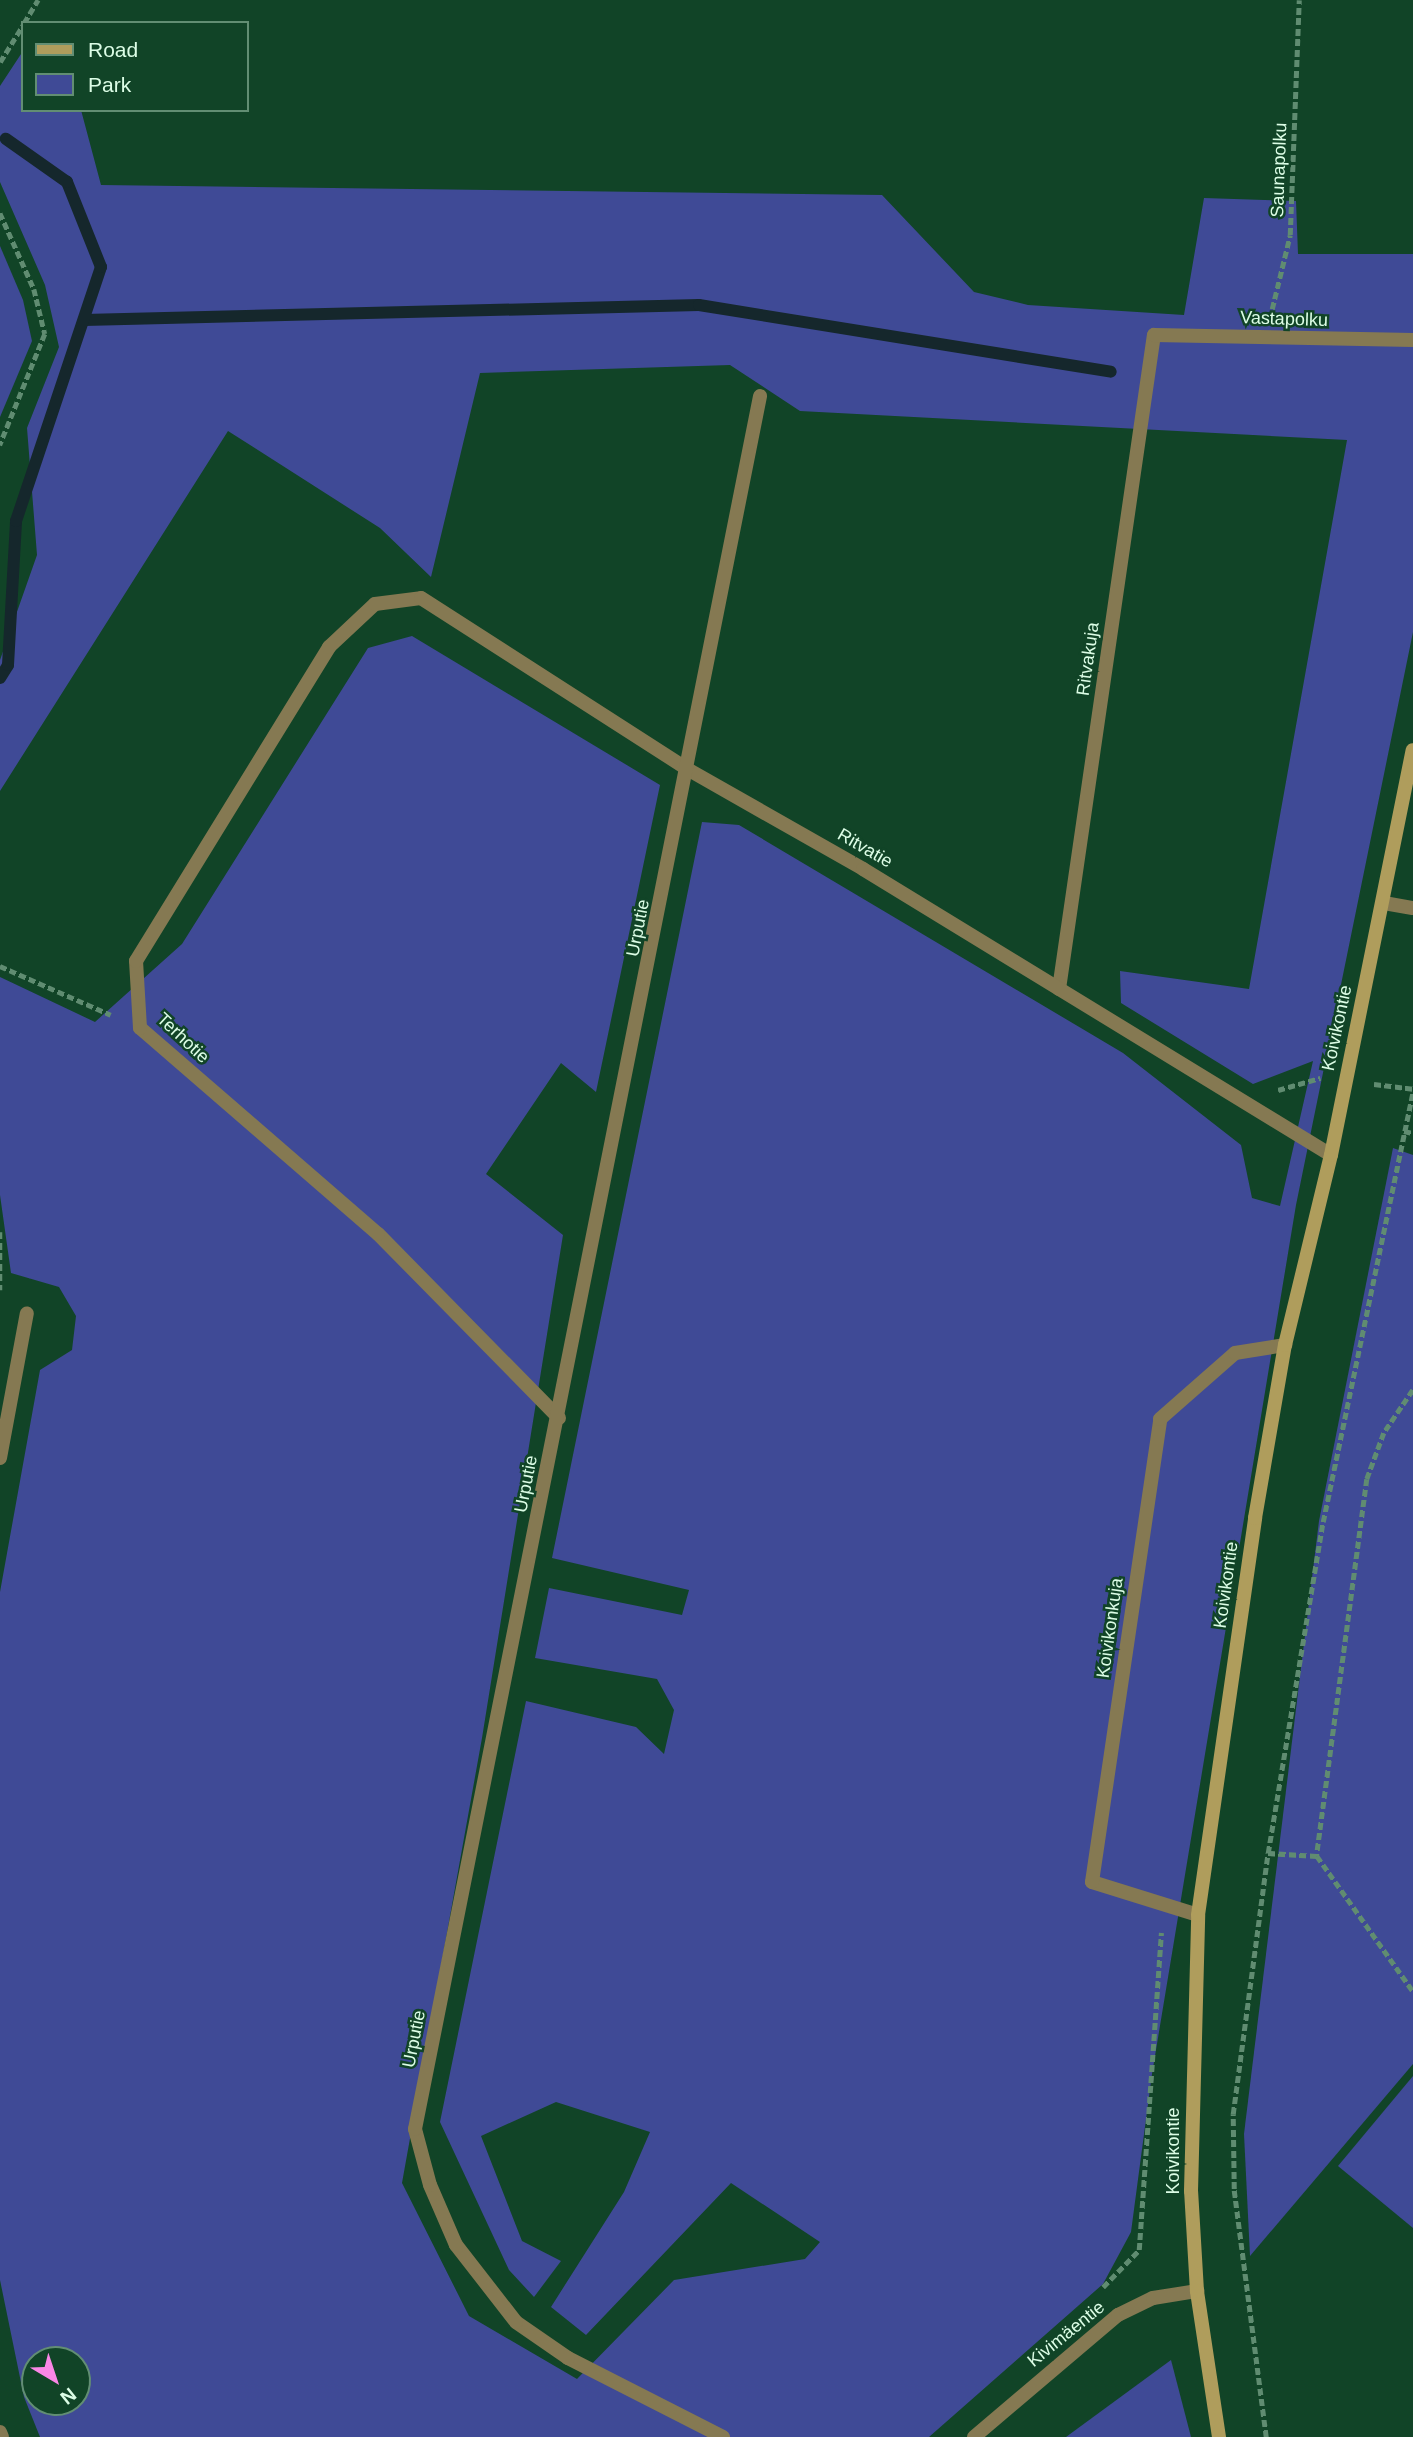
<!DOCTYPE html>
<html>
<head>
<meta charset="utf-8">
<style>
	body { margin:0 }
	#map { position:relative; width:1413px; height:2437px; overflow:hidden; background:#114427; font-family:Helvetica,sans-serif }
	div>[style] { position:absolute }
	.green>* { inset:0; background:#3f4a96 }
	.stream>* { height:12px; margin:-6px; padding:0 6px; transform-origin:6px; border-radius:6px; background:#15272c }
	.path>* { height:4.5px; margin-top:-2.25px; transform-origin:0; background:repeating-linear-gradient(90deg,#608c71 0 7px,transparent 0 10.5px) }
	.lane>* { height:14px; margin:-7px; padding:0 7px; transform-origin:7px; border-radius:7px; background:#857952 }
	.street>* { height:14px; margin:-7px; padding:0 7px; transform-origin:7px; border-radius:7px; background:#857952 }
	.secondary>* { height:14px; margin:-7px; padding:0 7px; transform-origin:7px; border-radius:7px; background:#af9d5c }
	span { translate:-50% -50%; white-space:nowrap; text-align:center; line-height:1.15; -webkit-text-stroke:5px #114427; paint-order:stroke }
	.street-label { font-size:18px; color:#dcfde6 }
	.legend { position:absolute; left:21px; top:21px; width:228px; height:91px; box-sizing:border-box; background:#114427; border:2px solid #628e73; margin:0; padding:9px 12px; list-style:none; font-size:21px; color:#dcfde6 }
	.legend li { display:flex; align-items:center; gap:14px; height:35px }
	.legend b { width:35px; border:2px solid #628e73 }
	.north { position:absolute; left:21px; top:2346px; width:70px; height:70px; box-sizing:border-box; background:#114427; border:2px solid #628e73; border-radius:50%; rotate:141deg; font-size:19px; font-weight:700; line-height:28px; text-align:center; color:#dcfde6 }
	.north::after { content:''; display:block; margin:auto; width:24px; height:32px; background:#fb87e6; clip-path:polygon(50% 0,100% 100%,50% 72%,0 100%) }
</style>
</head>
<body>
<div id="map">
	<div class="green">
		<i style="clip-path:polygon(evenodd,23px 51px,23px 110px,81px 110px,101px 185px,882px 195px,974px 292px,1028px 305px,1184px 315px,1204px 198px,1296px 201px,1298px 254px,1413px 254px,1413px 632px,1296px 1205px,1152px 2074px,1131px 2232px,1103px 2284px,929px 2437px,40px 2437px,24px 2397px,0 2280px,0 1592px,40px 1370px,72px 1350px,76px 1316px,59px 1287px,11px 1273px,0 1195px,0 977px,95px 1022px,182px 944px,368px 648px,412px 636px,660px 785px,596px 1092px,561px 1063px,486px 1174px,563px 1235px,482px 1738px,402px 2183px,469px 2316px,577px 2379px,674px 2280px,805px 2259px,820px 2242px,731px 2183px,586px 2335px,551px 2307px,624px 2192px,650px 2132px,556px 2102px,481px 2136px,522px 2241px,561px 2261px,534px 2297px,509px 2270px,440px 2122px,526px 1701px,636px 1727px,664px 1754px,674px 1710px,657px 1679px,535px 1658px,549px 1588px,682px 1615px,689px 1590px,552px 1558px,702px 822px,739px 825px,1123px 1053px,1241px 1145px,1252px 1198px,1280px 1206px,1313px 1061px,1253px 1084px,1121px 1003px,1120px 971px,1249px 989px,1347px 440px,800px 411px,730px 365px,480px 373px,431px 577px,380px 528px,228px 431px,0 791px,0 660px,37px 555px,27px 428px,59px 347px,45px 285px,0 182px,0 86px,23px 51px,35px 2360px,77px 2360px,77px 2402px,35px 2402px,35px 2360px)"></i>
		<i style="clip-path:polygon(0 246px,23px 300px,32px 341px,0 417px)"></i>
		<i style="clip-path:polygon(1393px 1148px,1413px 1155px,1413px 2064px,1250px 2256px,1244px 2134px,1319px 1521px)"></i>
		<i style="clip-path:polygon(1413px 2076px,1413px 2228px,1338px 2166px)"></i>
		<i style="clip-path:polygon(1171px 2360px,1191px 2437px,1066px 2437px)"></i>
	</div>
	<div class="stream">
		<i style="left:84px;top:320px;width:615px;rotate:-1.4deg"></i>
		<i style="left:699px;top:305px;width:417px;rotate:9.2deg"></i>
		<i style="left:0;top:678px;width:15px;rotate:-58deg"></i>
		<i style="left:8px;top:665px;width:144px;rotate:-86.8deg"></i>
		<i style="left:16px;top:521px;width:268px;rotate:-71.5deg"></i>
		<i style="left:101px;top:267px;width:92px;rotate:-111.8deg"></i>
		<i style="left:67px;top:182px;width:75px;rotate:-144.8deg"></i>
	</div>
	<div class="path">
		<i style="left:24px;top:23px;width:27px;rotate:-59deg"></i>
		<i style="left:0;top:62px;width:44px;rotate:-58.1deg"></i>
		<i style="left:0;top:213px;width:83px;rotate:65.9deg"></i>
		<i style="left:34px;top:289px;width:46px;rotate:76.3deg"></i>
		<i style="left:45px;top:334px;width:120px;rotate:112.1deg"></i>
		<i style="left:1272px;top:309px;width:76px;rotate:-76.3deg"></i>
		<i style="left:1290px;top:235px;width:235px;rotate:-87.8deg"></i>
		<i style="left:0;top:966px;width:121px;rotate:23.8deg"></i>
		<i style="left:1374px;top:1084px;width:39px;rotate:7deg"></i>
		<i style="left:1278px;top:1090px;width:44px;rotate:-15.9deg"></i>
		<i style="left:1404px;top:1131px;width:9px;rotate:13deg"></i>
		<i style="left:0;top:1232px;width:58px;rotate:90deg"></i>
		<i style="left:1413px;top:1390px;width:52px;rotate:124deg"></i>
		<i style="left:1384px;top:1433px;width:49px;rotate:110.3deg"></i>
		<i style="left:1367px;top:1479px;width:380px;rotate:97.6deg"></i>
		<i style="left:1317px;top:1856px;width:166px;rotate:54.6deg"></i>
		<i style="left:1268px;top:1853px;width:49px;rotate:3.5deg"></i>
		<i style="left:1103px;top:2287px;width:52px;rotate:-45.8deg"></i>
		<i style="left:1139px;top:2250px;width:318px;rotate:-86deg"></i>
		<i style="left:1266px;top:2437px;width:250px;rotate:-97.4deg"></i>
		<i style="left:1234px;top:2189px;width:75px;rotate:-90.8deg"></i>
		<i style="left:1233px;top:2114px;width:263px;rotate:-82.4deg"></i>
		<i style="left:1268px;top:1853px;width:336px;rotate:-80.6deg"></i>
		<i style="left:1323px;top:1522px;width:441px;rotate:-78.2deg"></i>
	</div>
	<div class="lane">
		<i style="left:1384px;top:903px;width:29px;rotate:10deg"></i>
	</div>
	<div class="street">
		<i style="left:1059px;top:989px;width:661px;rotate:-81.74deg"></i>
		<i style="left:1154px;top:335px;width:259px;rotate:1.1deg"></i>
		<i style="left:559px;top:1418px;width:258px;rotate:-134.5deg"></i>
		<i style="left:378px;top:1234px;width:315px;rotate:-139.1deg"></i>
		<i style="left:140px;top:1028px;width:67px;rotate:-93.4deg"></i>
		<i style="left:136px;top:961px;width:369px;rotate:-58.4deg"></i>
		<i style="left:329px;top:647px;width:63px;rotate:-43.1deg"></i>
		<i style="left:375px;top:604px;width:46px;rotate:-7.4deg"></i>
		<i style="left:421px;top:598px;width:318px;rotate:32.7deg"></i>
		<i style="left:689px;top:770px;width:200px;rotate:29.6deg"></i>
		<i style="left:863px;top:869px;width:548px;rotate:31.43deg"></i>
		<i style="left:0;top:1458px;width:147px;rotate:-79.5deg"></i>
		<i style="left:1198px;top:1915px;width:111px;rotate:-162.7deg"></i>
		<i style="left:1092px;top:1882px;width:468px;rotate:-81.6deg"></i>
		<i style="left:1160px;top:1419px;width:100px;rotate:-41.3deg"></i>
		<i style="left:1235px;top:1353px;width:51px;rotate:-9.1deg"></i>
		<i style="left:0;top:2432px;width:5px;rotate:68deg"></i>
		<i style="left:723px;top:2437px;width:174px;rotate:-153deg"></i>
		<i style="left:568px;top:2358px;width:63px;rotate:-145.3deg"></i>
		<i style="left:516px;top:2322px;width:98px;rotate:-127.9deg"></i>
		<i style="left:456px;top:2245px;width:65px;rotate:-113.4deg"></i>
		<i style="left:430px;top:2185px;width:58px;rotate:-105deg"></i>
		<i style="left:415px;top:2129px;width:1767px;rotate:-78.74deg"></i>
		<i style="left:974px;top:2437px;width:189px;rotate:-40.3deg"></i>
		<i style="left:1118px;top:2315px;width:39px;rotate:-26deg"></i>
		<i style="left:1153px;top:2298px;width:45px;rotate:-9deg"></i>
	</div>
	<div class="secondary">
		<i style="left:1219px;top:2437px;width:148px;rotate:-98.6deg"></i>
		<i style="left:1197px;top:2291px;width:100px;rotate:-93.4deg"></i>
		<i style="left:1191px;top:2191px;width:276px;rotate:-88.5deg"></i>
		<i style="left:1198px;top:1915px;width:401px;rotate:-81.8deg"></i>
		<i style="left:1255px;top:1518px;width:176px;rotate:-80.2deg"></i>
		<i style="left:1285px;top:1345px;width:195px;rotate:-76.4deg"></i>
		<i style="left:1331px;top:1155px;width:413px;rotate:-78.6deg"></i>
	</div>
	<div class="street-label">
		<span style="left:1279px;top:170px;rotate:-88deg">Saunapolku</span>
		<span style="left:1284px;top:319px;rotate:2deg">Vastapolku</span>
		<span style="left:1088px;top:659px;rotate:-82deg">Ritvakuja</span>
		<span style="left:865px;top:848px;rotate:30deg">Ritvatie</span>
		<span style="left:638px;top:928px;rotate:-79deg">Urputie</span>
		<span style="left:1337px;top:1028px;rotate:-78deg">Koivikontie</span>
		<span style="left:183px;top:1038px;rotate:43deg">Terhotie</span>
		<span style="left:526px;top:1484px;rotate:-79deg">Urputie</span>
		<span style="left:1226px;top:1585px;rotate:-82deg">Koivikontie</span>
		<span style="left:1110px;top:1628px;rotate:-82deg">Koivikonkuja</span>
		<span style="left:414px;top:2039px;rotate:-79deg">Urputie</span>
		<span style="left:1173px;top:2151px;rotate:-90deg">Koivikontie</span>
		<span style="left:1066px;top:2334px;rotate:-39deg">Kivimäentie</span>
	</div>
	<ul class="legend">
	<li><b style="height:9px;background:#af9d5c"></b>Road</li>
	<li><b style="height:19px;background:#3f4a96"></b>Park</li>
	</ul>
	<div class="north">N</div>
</div>
</body>
</html>
